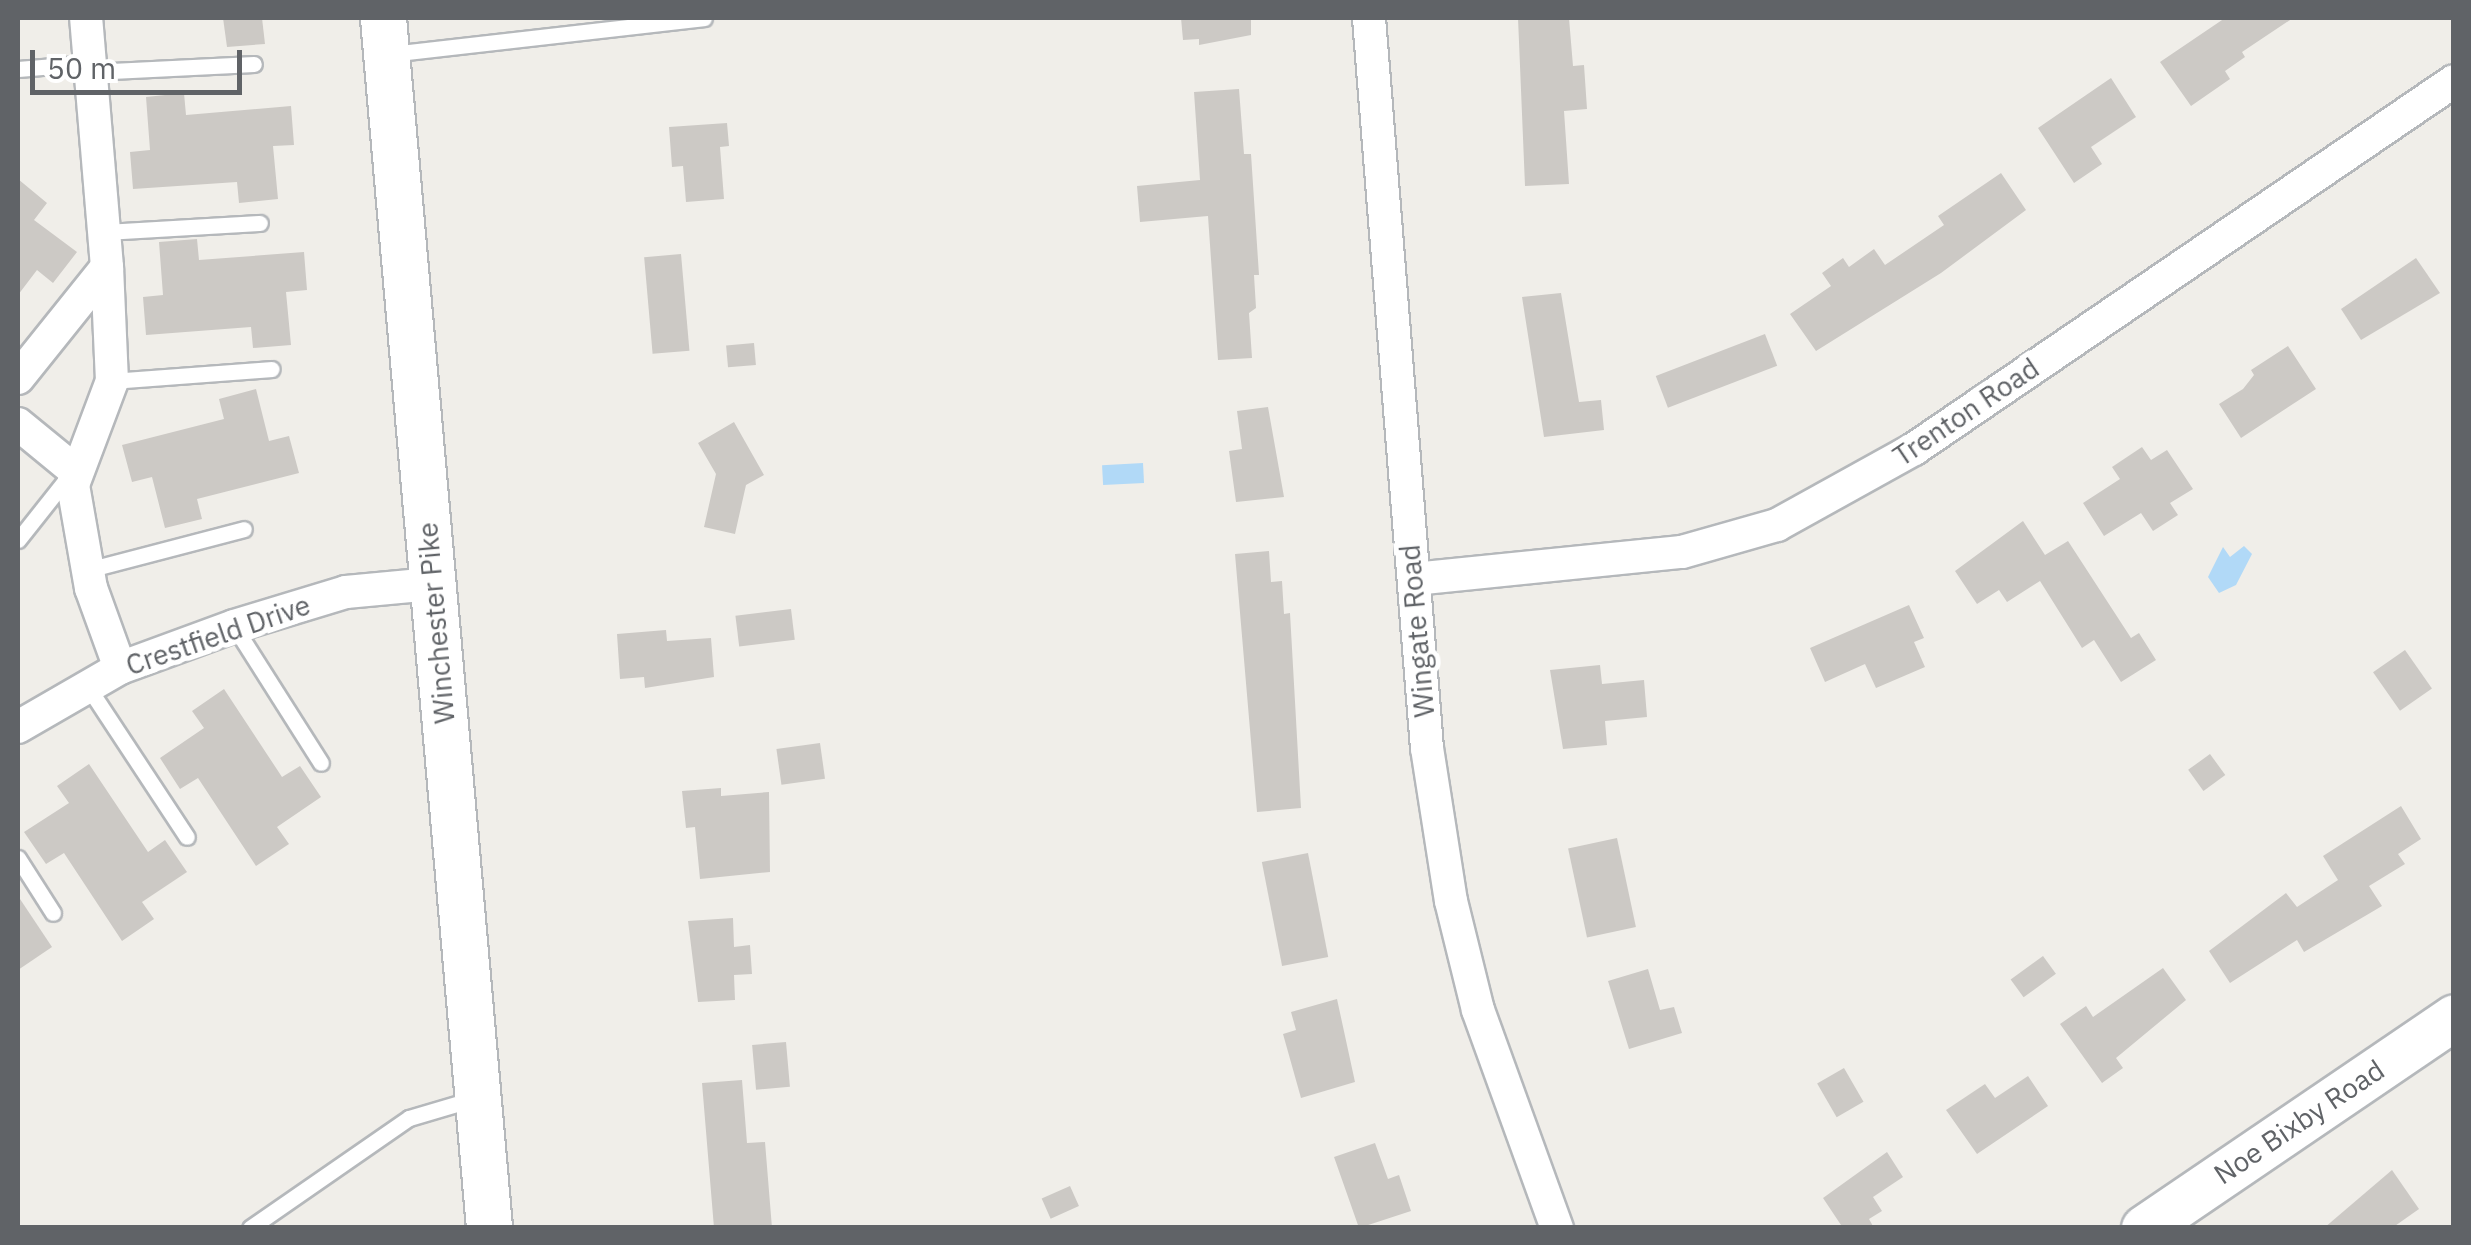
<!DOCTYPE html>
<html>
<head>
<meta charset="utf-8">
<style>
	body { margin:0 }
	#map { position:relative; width:2471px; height:1245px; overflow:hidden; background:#f0eee9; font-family:"IBM Plex Sans",sans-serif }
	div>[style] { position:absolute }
	.water>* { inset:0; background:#b1d9f7; transform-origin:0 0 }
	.building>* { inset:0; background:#ccc9c5; transform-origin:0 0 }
	.roads { filter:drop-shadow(2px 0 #b5b8bb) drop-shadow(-2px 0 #b5b8bb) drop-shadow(0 2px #b5b8bb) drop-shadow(0 -2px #b5b8bb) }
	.lane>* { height:15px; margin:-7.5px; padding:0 7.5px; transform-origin:7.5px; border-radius:7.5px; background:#fff }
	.street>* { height:32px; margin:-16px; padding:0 16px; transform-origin:16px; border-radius:16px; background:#fff }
	.secondary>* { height:45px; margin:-22.5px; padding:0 22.5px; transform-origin:22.5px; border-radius:22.5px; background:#fff }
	span { translate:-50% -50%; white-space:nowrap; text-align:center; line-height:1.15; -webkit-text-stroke:10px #fff; paint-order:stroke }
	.street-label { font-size:28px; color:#606367 }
	.frame { position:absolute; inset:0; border:20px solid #606367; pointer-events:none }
	.scale { position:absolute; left:30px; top:50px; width:212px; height:45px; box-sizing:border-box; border:5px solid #606367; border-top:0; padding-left:12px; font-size:30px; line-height:35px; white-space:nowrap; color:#606367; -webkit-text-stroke:8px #fff; paint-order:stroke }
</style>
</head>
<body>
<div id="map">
	<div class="water">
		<i style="left:1143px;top:463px;width:20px;height:41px;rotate:87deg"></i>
		<i style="clip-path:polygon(2223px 547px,2230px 557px,2244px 546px,2252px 554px,2236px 585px,2219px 593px,2208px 577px)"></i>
	</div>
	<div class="building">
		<i style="clip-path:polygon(223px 18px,262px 18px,265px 44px,227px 47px)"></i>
		<i style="clip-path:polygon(1181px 18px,1251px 18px,1251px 35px,1199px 45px,1199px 39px,1183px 40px)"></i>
		<i style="clip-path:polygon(1518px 18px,1569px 18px,1573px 66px,1584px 65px,1587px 109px,1564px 111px,1569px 184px,1525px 186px)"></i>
		<i style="clip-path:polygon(2225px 18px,2293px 18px,2242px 52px,2245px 57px,2225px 71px,2230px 79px,2191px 106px,2160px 62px)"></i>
		<i style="clip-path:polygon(2111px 78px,2136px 117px,2091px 147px,2102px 164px,2074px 183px,2038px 128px)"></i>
		<i style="clip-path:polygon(1239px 89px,1244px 154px,1251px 154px,1259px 275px,1254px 275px,1256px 308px,1249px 313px,1252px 358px,1218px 360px,1208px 216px,1140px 222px,1137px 186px,1200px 180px,1194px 92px)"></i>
		<i style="clip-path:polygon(184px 93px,186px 115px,291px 106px,294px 145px,273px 146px,278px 199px,239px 203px,237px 182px,133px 189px,130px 152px,150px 150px,146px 97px)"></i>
		<i style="clip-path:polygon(727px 123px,729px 146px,720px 147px,724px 199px,686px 202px,683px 166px,672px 167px,669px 127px)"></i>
		<i style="clip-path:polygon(2001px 173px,2026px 210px,1941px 273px,1816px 351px,1790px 314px,1831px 286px,1822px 273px,1843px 258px,1849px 267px,1874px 249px,1885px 265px,1944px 225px,1938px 216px)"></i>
		<i style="clip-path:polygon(18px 179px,47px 203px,34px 220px,77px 252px,53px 283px,37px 270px,18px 295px)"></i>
		<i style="clip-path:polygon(197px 239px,199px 260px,304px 252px,307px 290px,286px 292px,291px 345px,253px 348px,251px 327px,146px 335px,143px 297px,163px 295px,159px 242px)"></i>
		<i style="left:681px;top:254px;width:97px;height:37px;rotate:85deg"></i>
		<i style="clip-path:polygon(2416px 258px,2440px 293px,2361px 340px,2341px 309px)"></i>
		<i style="clip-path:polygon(1561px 293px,1579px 402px,1601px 400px,1604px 430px,1544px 437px,1522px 297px)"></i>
		<i style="left:1765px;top:334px;width:34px;height:117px;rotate:69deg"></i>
		<i style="left:754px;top:343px;width:22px;height:28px;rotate:85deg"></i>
		<i style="clip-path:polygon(2288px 346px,2316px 389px,2241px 438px,2219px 404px,2243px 389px,2254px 375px,2251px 370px)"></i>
		<i style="clip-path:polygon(256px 389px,269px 441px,289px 436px,299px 473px,197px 499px,202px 519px,165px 528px,152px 477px,132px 482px,122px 445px,224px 419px,219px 399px)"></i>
		<i style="clip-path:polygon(1268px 407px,1284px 497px,1236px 502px,1229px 451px,1242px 449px,1237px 411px)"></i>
		<i style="clip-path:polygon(734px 422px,764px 475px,746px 485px,735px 534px,704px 527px,716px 474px,698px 443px)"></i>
		<i style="clip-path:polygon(2142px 447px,2151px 460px,2167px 450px,2193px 489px,2170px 503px,2178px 515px,2153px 531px,2141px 513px,2104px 536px,2083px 503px,2120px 479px,2112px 467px)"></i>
		<i style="clip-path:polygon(2023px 521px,2045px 555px,2068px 541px,2131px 638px,2139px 633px,2156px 660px,2121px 682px,2094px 640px,2082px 648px,2040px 581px,2007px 602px,1999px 590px,1977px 604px,1955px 571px)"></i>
		<i style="clip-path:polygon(1269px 551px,1271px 582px,1282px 581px,1284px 614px,1290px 613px,1301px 808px,1257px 812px,1235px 554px)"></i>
		<i style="clip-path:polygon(1909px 605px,1924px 638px,1914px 642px,1925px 667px,1876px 688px,1865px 664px,1825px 682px,1810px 648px)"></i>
		<i style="left:791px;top:609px;width:31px;height:56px;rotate:83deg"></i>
		<i style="clip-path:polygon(666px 630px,667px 641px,711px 638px,714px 677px,645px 688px,644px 677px,620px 679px,617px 634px)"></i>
		<i style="left:2405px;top:650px;width:47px;height:39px;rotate:55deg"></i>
		<i style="clip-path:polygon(1600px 665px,1602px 684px,1644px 680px,1647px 717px,1605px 721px,1607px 745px,1563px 749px,1550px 670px)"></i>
		<i style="clip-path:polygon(224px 689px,282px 777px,300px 766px,321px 797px,277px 827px,289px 844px,256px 866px,198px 778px,180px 789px,160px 758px,204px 728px,192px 711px)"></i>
		<i style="left:820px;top:743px;width:36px;height:44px;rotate:82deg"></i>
		<i style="left:2210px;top:754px;width:26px;height:27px;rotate:54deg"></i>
		<i style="clip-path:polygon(89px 764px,148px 852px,165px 840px,187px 872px,142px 902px,154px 919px,122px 941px,64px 853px,46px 864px,24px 832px,69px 803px,57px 786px)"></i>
		<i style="clip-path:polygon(721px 788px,721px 796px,769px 792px,770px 872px,700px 879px,695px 827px,686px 828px,682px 791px)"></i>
		<i style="clip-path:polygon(2401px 806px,2421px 839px,2398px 854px,2405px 864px,2369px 886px,2382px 906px,2304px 952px,2297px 940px,2230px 983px,2209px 951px,2286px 893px,2297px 907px,2338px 880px,2323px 856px)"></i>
		<i style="left:1617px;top:838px;width:91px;height:50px;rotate:78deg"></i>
		<i style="left:1308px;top:853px;width:106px;height:47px;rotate:79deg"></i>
		<i style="clip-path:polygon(18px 896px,52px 947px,18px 970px)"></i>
		<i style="clip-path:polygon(733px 918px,734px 947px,750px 945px,752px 974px,734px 975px,735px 1000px,698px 1002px,688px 921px)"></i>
		<i style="left:2043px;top:956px;width:22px;height:40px;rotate:54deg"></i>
		<i style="clip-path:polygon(2163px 968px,2186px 1000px,2116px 1058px,2123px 1068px,2102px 1083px,2060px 1024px,2086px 1006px,2093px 1017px)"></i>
		<i style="clip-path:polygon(1648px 969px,1660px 1010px,1674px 1007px,1682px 1033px,1629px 1049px,1608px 981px)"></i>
		<i style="clip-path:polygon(1337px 999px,1355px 1082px,1301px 1098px,1283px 1034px,1296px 1030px,1291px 1012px)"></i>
		<i style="left:786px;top:1042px;width:45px;height:34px;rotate:85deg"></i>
		<i style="left:1844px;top:1068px;width:39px;height:31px;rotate:60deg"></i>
		<i style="clip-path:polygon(2028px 1076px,2048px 1106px,1977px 1154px,1946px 1110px,1985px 1084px,1995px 1098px)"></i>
		<i style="clip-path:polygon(742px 1080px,747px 1143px,765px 1142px,772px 1228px,714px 1228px,702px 1083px)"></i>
		<i style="clip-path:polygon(1375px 1143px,1388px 1179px,1399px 1175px,1411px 1211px,1359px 1228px,1334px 1157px)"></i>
		<i style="clip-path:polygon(1887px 1152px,1903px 1177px,1873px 1197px,1882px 1211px,1869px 1219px,1874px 1228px,1843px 1228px,1823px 1198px)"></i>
		<i style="clip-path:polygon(2392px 1170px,2419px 1209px,2392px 1228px,2324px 1228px)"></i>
		<i style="left:1070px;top:1186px;width:22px;height:31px;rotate:66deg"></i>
	</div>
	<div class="roads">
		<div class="lane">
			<i style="left:390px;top:54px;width:316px;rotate:-6.5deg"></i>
			<i style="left:18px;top:69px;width:72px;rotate:-4.8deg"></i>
			<i style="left:91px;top:72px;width:163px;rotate:-2.8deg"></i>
			<i style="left:104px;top:232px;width:156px;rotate:-3.3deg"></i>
			<i style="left:112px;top:381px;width:160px;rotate:-4.3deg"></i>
			<i style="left:18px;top:540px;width:80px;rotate:-51.6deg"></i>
			<i style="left:87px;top:570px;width:162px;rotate:-14.6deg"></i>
			<i style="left:234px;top:626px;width:162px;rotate:57.6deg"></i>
			<i style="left:86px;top:684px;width:183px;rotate:56.6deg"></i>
			<i style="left:18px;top:858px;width:65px;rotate:57.5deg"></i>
			<i style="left:250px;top:1228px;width:193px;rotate:-34.7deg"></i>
			<i style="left:409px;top:1118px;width:67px;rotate:-16.5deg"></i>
		</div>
		<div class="street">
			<i style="left:1369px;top:18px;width:732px;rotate:85.46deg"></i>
			<i style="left:1427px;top:748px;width:155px;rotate:81.1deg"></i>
			<i style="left:1451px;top:901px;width:112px;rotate:76.1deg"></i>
			<i style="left:1478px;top:1010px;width:232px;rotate:70.1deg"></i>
			<i style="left:107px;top:267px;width:114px;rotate:87.5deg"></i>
			<i style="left:112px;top:381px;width:111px;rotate:110.6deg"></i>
			<i style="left:73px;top:485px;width:105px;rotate:80.1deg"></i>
			<i style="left:91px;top:588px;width:85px;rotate:70.1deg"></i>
			<i style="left:18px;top:378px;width:142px;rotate:-51.3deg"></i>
			<i style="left:107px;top:267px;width:250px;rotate:-94.8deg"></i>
			<i style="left:18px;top:424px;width:72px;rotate:39.4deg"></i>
			<i style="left:1414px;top:579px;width:269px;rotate:-5.8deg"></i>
			<i style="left:1682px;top:552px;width:99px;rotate:-15.9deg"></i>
			<i style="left:1777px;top:525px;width:157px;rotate:-29deg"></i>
			<i style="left:1914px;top:449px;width:653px;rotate:-34.27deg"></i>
			<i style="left:18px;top:727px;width:118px;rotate:-30deg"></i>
			<i style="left:120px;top:668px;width:121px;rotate:-20.2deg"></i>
			<i style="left:234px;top:626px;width:117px;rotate:-16.9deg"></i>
			<i style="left:346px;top:592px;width:86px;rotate:-5.3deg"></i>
		</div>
		<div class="secondary">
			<i style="left:383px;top:18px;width:1215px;rotate:84.99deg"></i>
			<i style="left:2144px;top:1228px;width:375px;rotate:-34.2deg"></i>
		</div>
	</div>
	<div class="street-label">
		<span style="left:1966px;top:412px;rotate:-34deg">Trenton Road</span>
		<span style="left:436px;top:623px;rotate:-95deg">Winchester Pike</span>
		<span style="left:1417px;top:631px;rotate:-95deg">Wingate Road</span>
		<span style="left:218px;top:635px;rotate:-19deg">Crestfield Drive</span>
		<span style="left:2299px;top:1122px;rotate:-34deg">Noe Bixby Road</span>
	</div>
	<div class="frame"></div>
	<div class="scale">50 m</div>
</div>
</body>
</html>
